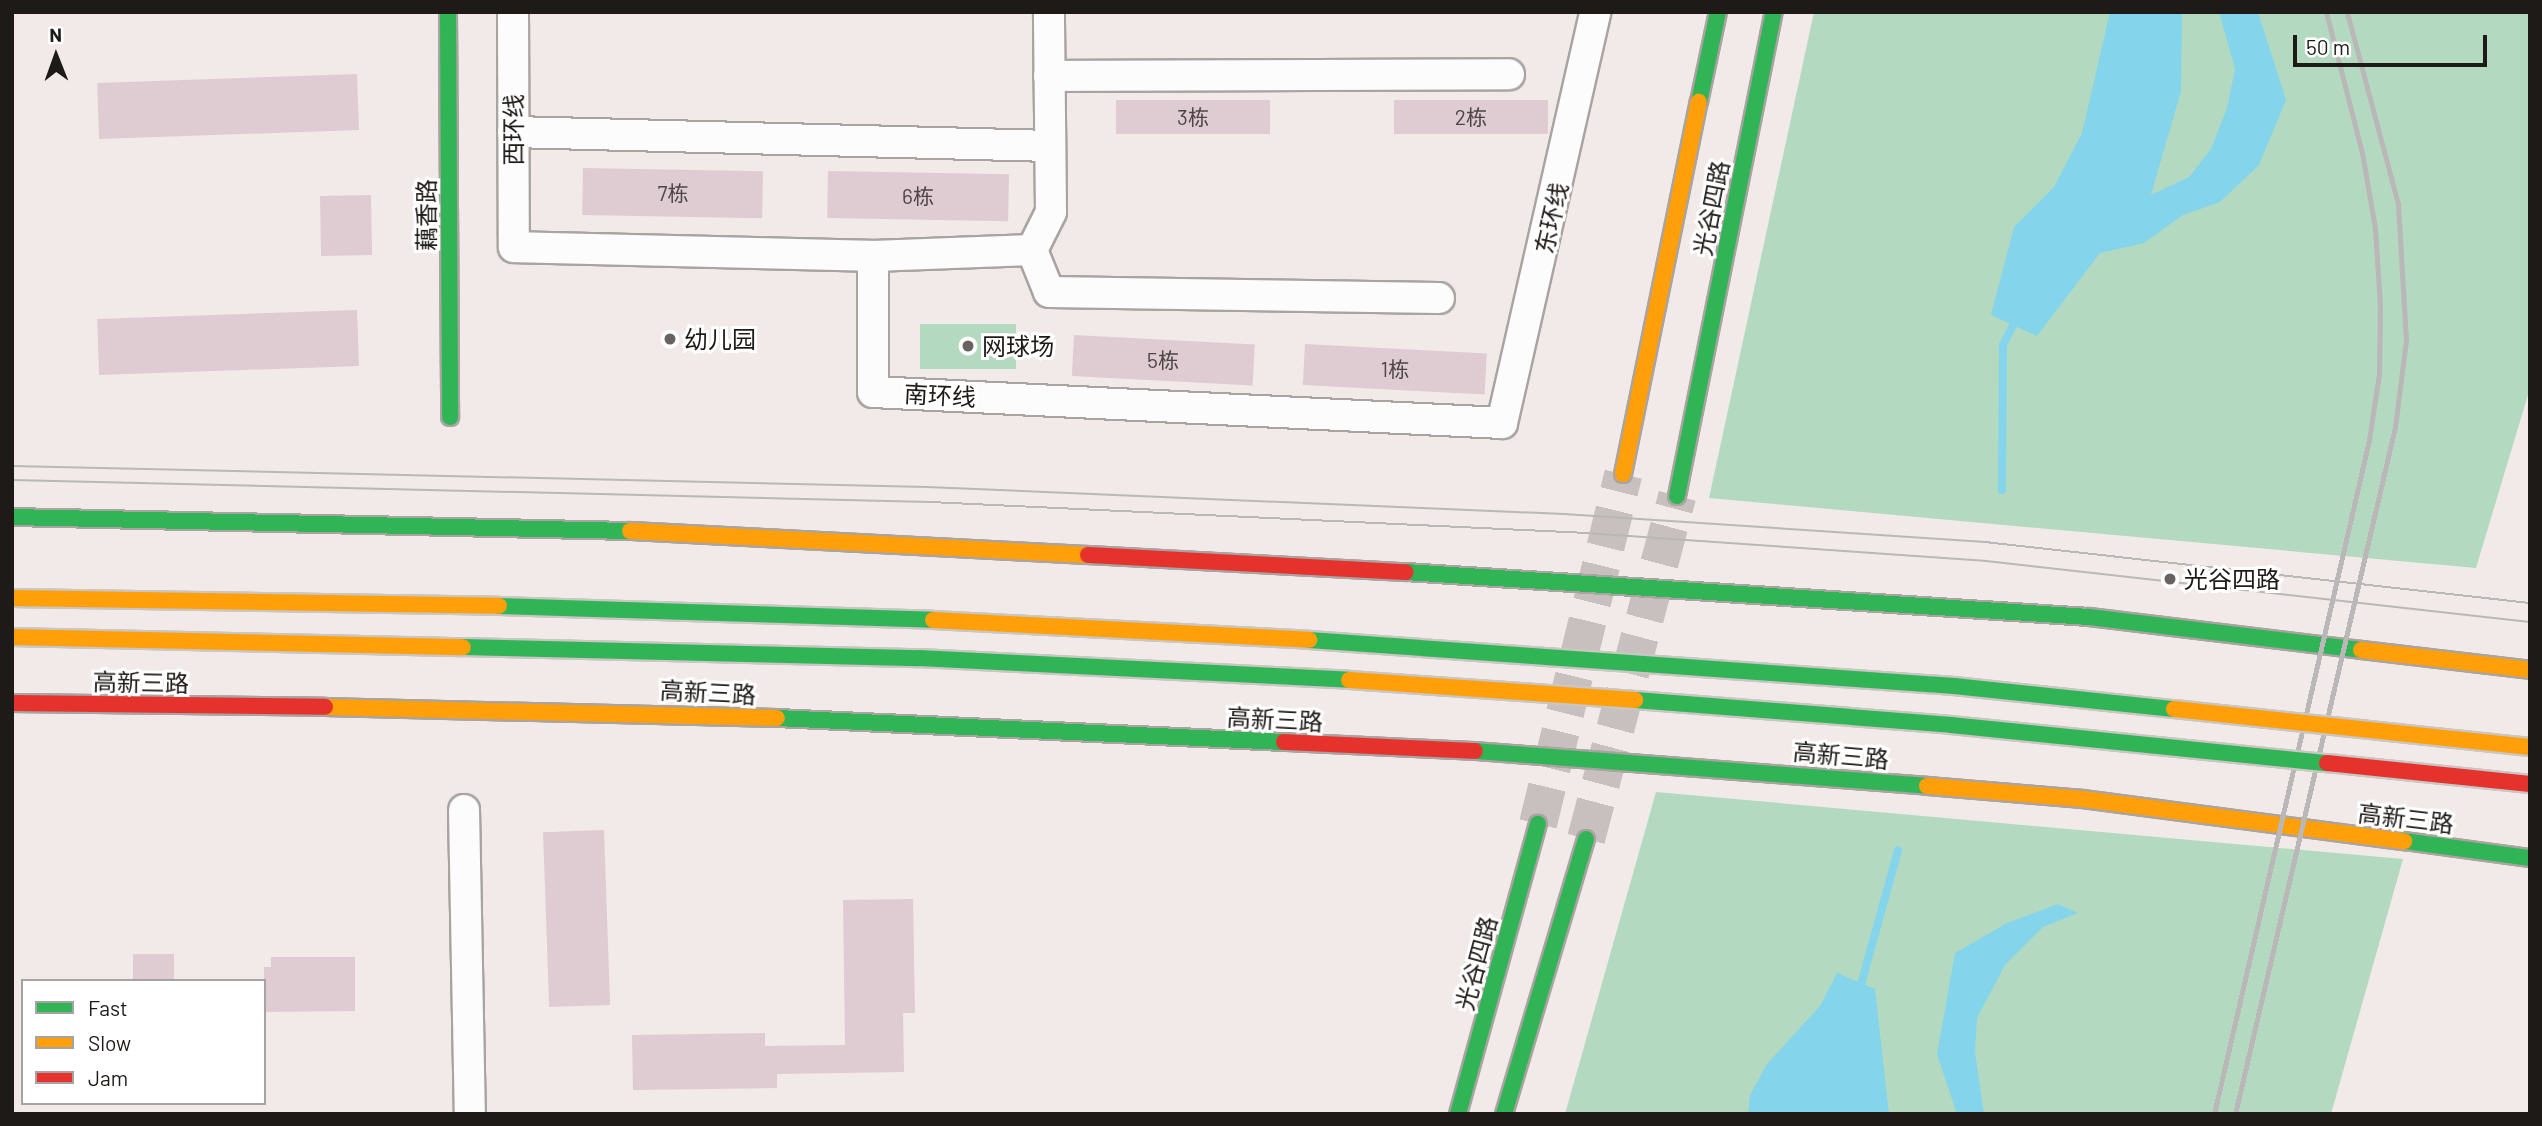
<!DOCTYPE html>
<html>
<head>
<meta charset="utf-8">
<style>
	body { margin:0 }
	#map { position:relative; width:2542px; height:1126px; overflow:hidden; background:#f1eae8; font-family:Barlow,"Noto Sans SC",sans-serif }
	div>[style] { position:absolute }
	.green>* { inset:0; background:#b3dac0; transform-origin:0 0 }
	.water>* { inset:0; background:#84d4eb }
	.stream>* { height:8px; margin:-4px; padding:0 4px; transform-origin:4px; border-radius:4px; background:#84d4eb }
	.building>* { inset:0; background:#dfcbd2; transform-origin:0 0 }
	.secondary-tunnel>* { height:38px; margin-top:-19px; transform-origin:0; background:repeating-linear-gradient(90deg,#c7c0be 0 38px,transparent 0 57px) }
	.roads { filter:drop-shadow(2px 0 #a9a4a2) drop-shadow(-2px 0 #a9a4a2) drop-shadow(0 2px #a9a4a2) drop-shadow(0 -2px #a9a4a2) }
	.street>* { height:30px; margin:-15px; padding:0 15px; transform-origin:15px; border-radius:15px; background:#fdfcfc }
	.fast>* { height:16px; margin:-8px; padding:0 8px; transform-origin:8px; border-radius:8px; background:#30b455 }
	.slow>* { height:16px; margin:-8px; padding:0 8px; transform-origin:8px; border-radius:8px; background:#ff9f0a }
	.jam>* { height:16px; margin:-8px; padding:0 8px; transform-origin:8px; border-radius:8px; background:#e5322d }
	.tram>* { height:2px; margin:-1px; padding:0 1px; transform-origin:1px; border-radius:1px; background:#b9b7b7 }
	.rail>* { height:5px; margin:-2.5px; padding:0 2.5px; transform-origin:2.5px; border-radius:2.5px; background:#b9b7b7 }
	.bridges { filter:drop-shadow(2px 0 #c9c6c4) drop-shadow(-2px 0 #c9c6c4) drop-shadow(0 2px #c9c6c4) drop-shadow(0 -2px #c9c6c4) }
	.fast-bridge>* { height:16px; margin:-8px; padding:0 8px; transform-origin:8px; border-radius:8px; background:#30b455 }
	.slow-bridge>* { height:16px; margin:-8px; padding:0 8px; transform-origin:8px; border-radius:8px; background:#ff9f0a }
	.jam-bridge>* { height:16px; margin:-8px; padding:0 8px; transform-origin:8px; border-radius:8px; background:#e5322d }
	.dots>* { width:19px; height:19px; translate:-50% -50%; box-sizing:border-box; border:4px solid #fff; border-radius:50% }
	span { translate:-50% -50%; white-space:nowrap; text-align:center; line-height:1.15; -webkit-text-stroke:6px #fff; paint-order:stroke }
	.number-label { font-size:21px; color:#4e4646 }
	.number-label span { -webkit-text-stroke-width:0 }
	.street-label { font-size:24px; color:#1e1a18 }
	.poi-label { font-size:24px; color:#1e1a18 }
	.left { translate:0 -50%; text-align:left }
	.frame { position:absolute; inset:0; border:14px solid #1e1a18; pointer-events:none }
	.legend { position:absolute; left:21px; top:979px; width:245px; height:126px; box-sizing:border-box; background:#fff; border:2px solid #a5a3a3; margin:0; padding:9px 12px; list-style:none; font-size:21px; color:#1e1a18 }
	.legend li { display:flex; align-items:center; gap:14px; height:35px }
	.legend b { width:35px; border:2px solid #a5a3a3 }
	.north { position:absolute; left:21px; top:21px; width:70px; height:70px; -webkit-text-stroke:5px #fff; paint-order:stroke; rotate:359deg; font-size:19px; font-weight:700; line-height:28px; text-align:center; color:#1e1a18 }
	.north::after { content:''; display:block; margin:auto; width:24px; height:32px; background:#1e1a18; clip-path:polygon(50% 0,100% 100%,50% 72%,0 100%) }
	.scale { position:absolute; left:2293px; top:35px; width:194px; height:32px; box-sizing:border-box; border:4px solid #1e1a18; border-top:0; padding-left:9px; font-size:21px; line-height:24px; white-space:nowrap; color:#1e1a18; -webkit-text-stroke:5px #fff; paint-order:stroke }
</style>
</head>
<body>
<div id="map">
	<div class="green">
		<i style="clip-path:polygon(1814px 12px,2530px 12px,2530px 388px,2476px 568px,1709px 498px)"></i>
		<i style="left:920px;top:324px;width:96px;height:45px"></i>
		<i style="clip-path:polygon(1656px 792px,2403px 859px,2331px 1114px,1565px 1114px)"></i>
	</div>
	<div class="water">
		<i style="clip-path:polygon(2110px 12px,2182px 12px,2181px 91px,2151px 195px,2189px 177px,2211px 149px,2227px 108px,2235px 69px,2219px 12px,2258px 12px,2286px 100px,2259px 165px,2220px 202px,2183px 215px,2144px 243px,2100px 253px,2037px 336px,1991px 315px,2014px 227px,2054px 187px,2082px 133px)"></i>
		<i style="clip-path:polygon(2058px 904px,2078px 913px,2043px 927px,2005px 965px,1977px 1018px,1975px 1052px,1984px 1114px,1957px 1114px,1937px 1054px,1955px 953px,2007px 923px)"></i>
		<i style="clip-path:polygon(1837px 973px,1875px 989px,1889px 1114px,1748px 1114px,1750px 1095px,1767px 1064px,1820px 1006px)"></i>
	</div>
	<div class="stream">
		<i style="left:2002px;top:490px;width:145px;rotate:-89.6deg"></i>
		<i style="left:2003px;top:345px;width:30px;rotate:-63deg"></i>
		<i style="left:1859px;top:992px;width:147px;rotate:-74.6deg"></i>
	</div>
	<div class="building">
		<i style="left:357px;top:74px;width:56px;height:260px;rotate:88deg"></i>
		<i style="left:1116px;top:100px;width:154px;height:34px"></i>
		<i style="left:1394px;top:100px;width:154px;height:34px"></i>
		<i style="left:583px;top:168px;width:180px;height:47px;rotate:1deg"></i>
		<i style="left:828px;top:171px;width:181px;height:47px;rotate:1deg"></i>
		<i style="left:371px;top:195px;width:60px;height:51px;rotate:89deg"></i>
		<i style="left:357px;top:310px;width:56px;height:260px;rotate:88deg"></i>
		<i style="left:1074px;top:335px;width:181px;height:41px;rotate:3deg"></i>
		<i style="left:1305px;top:344px;width:182px;height:41px;rotate:3deg"></i>
		<i style="left:604px;top:830px;width:175px;height:61px;rotate:88deg"></i>
		<i style="clip-path:polygon(913px 899px,915px 1013px,903px 1013px,904px 1072px,777px 1074px,777px 1088px,633px 1090px,632px 1035px,765px 1033px,765px 1046px,845px 1045px,843px 900px)"></i>
		<i style="left:133px;top:954px;width:41px;height:27px"></i>
		<i style="clip-path:polygon(271px 957px,355px 957px,355px 1011px,264px 1012px,264px 967px,271px 967px)"></i>
	</div>
	<div class="secondary-tunnel">
		<i style="left:1538px;top:824px;width:360px;rotate:-76.3deg"></i>
		<i style="left:1586px;top:839px;width:355px;rotate:-75.1deg"></i>
	</div>
	<div class="roads">
		<div class="street">
			<i style="left:513px;top:12px;width:235px;rotate:89.8deg"></i>
			<i style="left:514px;top:247px;width:359px;rotate:1.4deg"></i>
			<i style="left:873px;top:256px;width:136px;rotate:90deg"></i>
			<i style="left:873px;top:392px;width:630px;rotate:2.82deg"></i>
			<i style="left:1502px;top:423px;width:421px;rotate:-77.2deg"></i>
			<i style="left:1049px;top:76px;width:460px;rotate:-0.2deg"></i>
			<i style="left:513px;top:132px;width:537px;rotate:1.49deg"></i>
			<i style="left:1032px;top:250px;width:42px;rotate:-63.4deg"></i>
			<i style="left:1051px;top:212px;width:200px;rotate:-90.6deg"></i>
			<i style="left:873px;top:256px;width:159px;rotate:-2.2deg"></i>
			<i style="left:1032px;top:250px;width:45px;rotate:68deg"></i>
			<i style="left:1049px;top:292px;width:390px;rotate:0.9deg"></i>
			<i style="left:464px;top:810px;width:304px;rotate:88.9deg"></i>
		</div>
		<div class="fast">
			<i style="left:448px;top:12px;width:405px;rotate:89.7deg"></i>
			<i style="left:1699px;top:102px;width:92px;rotate:-78.1deg"></i>
			<i style="left:1677px;top:496px;width:494px;rotate:-78.7deg"></i>
			<i style="left:12px;top:517px;width:618px;rotate:1.3deg"></i>
			<i style="left:1406px;top:572px;width:684px;rotate:3.77deg"></i>
			<i style="left:2089px;top:617px;width:274px;rotate:6.9deg"></i>
			<i style="left:777px;top:718px;width:508px;rotate:2.71deg"></i>
			<i style="left:1475px;top:751px;width:453px;rotate:4.4deg"></i>
			<i style="left:2404px;top:841px;width:127px;rotate:7.7deg"></i>
			<i style="left:1458px;top:1114px;width:301px;rotate:-74.6deg"></i>
			<i style="left:1504px;top:1114px;width:287px;rotate:-73.4deg"></i>
		</div>
		<div class="slow">
			<i style="left:1623px;top:474px;width:380px;rotate:-78.5deg"></i>
			<i style="left:630px;top:531px;width:459px;rotate:3deg"></i>
			<i style="left:2361px;top:650px;width:170px;rotate:6.7deg"></i>
			<i style="left:325px;top:707px;width:452px;rotate:1.4deg"></i>
			<i style="left:1927px;top:786px;width:157px;rotate:4.8deg"></i>
			<i style="left:2083px;top:799px;width:324px;rotate:7.5deg"></i>
		</div>
		<div class="jam">
			<i style="left:1088px;top:555px;width:318px;rotate:3.1deg"></i>
			<i style="left:12px;top:703px;width:313px;rotate:0.7deg"></i>
			<i style="left:1284px;top:742px;width:191px;rotate:2.7deg"></i>
		</div>
	</div>
	<div class="tram">
		<i style="left:12px;top:466px;width:915px;rotate:1.31deg"></i>
		<i style="left:927px;top:487px;width:638px;rotate:2.43deg"></i>
		<i style="left:1564px;top:514px;width:422px;rotate:3.8deg"></i>
		<i style="left:1985px;top:542px;width:548px;rotate:6.39deg"></i>
		<i style="left:12px;top:480px;width:918px;rotate:1.37deg"></i>
		<i style="left:930px;top:502px;width:658px;rotate:2.7deg"></i>
		<i style="left:1587px;top:533px;width:400px;rotate:4deg"></i>
		<i style="left:1986px;top:561px;width:547px;rotate:6.4deg"></i>
	</div>
	<div class="rail">
		<i style="left:2214px;top:1114px;width:692px;rotate:-77.05deg"></i>
		<i style="left:2369px;top:440px;width:67px;rotate:-81.4deg"></i>
		<i style="left:2379px;top:374px;width:68px;rotate:-89.2deg"></i>
		<i style="left:2380px;top:306px;width:78px;rotate:-93.7deg"></i>
		<i style="left:2375px;top:228px;width:76px;rotate:-99.8deg"></i>
		<i style="left:2362px;top:153px;width:146px;rotate:-104.3deg"></i>
		<i style="left:2235px;top:1114px;width:705px;rotate:-76.89deg"></i>
		<i style="left:2395px;top:427px;width:88px;rotate:-82.8deg"></i>
		<i style="left:2406px;top:340px;width:136px;rotate:-93.4deg"></i>
		<i style="left:2398px;top:204px;width:199px;rotate:-104.9deg"></i>
	</div>
	<div class="bridges">
		<div class="fast-bridge">
			<i style="left:499px;top:606px;width:434px;rotate:1.8deg"></i>
			<i style="left:1309px;top:640px;width:647px;rotate:4.08deg"></i>
			<i style="left:1954px;top:686px;width:221px;rotate:6deg"></i>
			<i style="left:463px;top:647px;width:456px;rotate:1.4deg"></i>
			<i style="left:919px;top:658px;width:431px;rotate:2.9deg"></i>
			<i style="left:1635px;top:700px;width:317px;rotate:4.5deg"></i>
			<i style="left:1951px;top:725px;width:378px;rotate:5.8deg"></i>
		</div>
		<div class="slow-bridge">
			<i style="left:12px;top:598px;width:487px;rotate:0.9deg"></i>
			<i style="left:933px;top:620px;width:377px;rotate:3deg"></i>
			<i style="left:12px;top:637px;width:451px;rotate:1.3deg"></i>
			<i style="left:1349px;top:680px;width:287px;rotate:4deg"></i>
			<i style="left:2174px;top:709px;width:358px;rotate:6.1deg"></i>
		</div>
		<div class="jam-bridge">
			<i style="left:2327px;top:763px;width:204px;rotate:5.9deg"></i>
		</div>
	</div>
	<div class="dots">
		<i style="left:670px;top:339px;background:#686361"></i>
		<i style="left:968px;top:346px;background:#686361"></i>
		<i style="left:2170px;top:579px;background:#686361"></i>
	</div>
	<div class="number-label">
		<span style="left:1193px;top:117px">3栋</span>
		<span style="left:1471px;top:117px">2栋</span>
		<span style="left:673px;top:193px">7栋</span>
		<span style="left:918px;top:196px">6栋</span>
		<span style="left:1163px;top:360px">5栋</span>
		<span style="left:1395px;top:369px">1栋</span>
	</div>
	<div class="street-label">
		<span style="left:513px;top:130px;rotate:-90deg">西环线</span>
		<span style="left:1711px;top:208px;rotate:-79deg">光谷四路</span>
		<span style="left:426px;top:215px;rotate:-90deg">藕香路</span>
		<span style="left:1551px;top:218px;rotate:-77deg">东环线</span>
		<span style="left:940px;top:395px;rotate:3deg">南环线</span>
		<span style="left:141px;top:682px;rotate:1deg">高新三路</span>
		<span style="left:708px;top:692px;rotate:3deg">高新三路</span>
		<span style="left:1275px;top:719px;rotate:3deg">高新三路</span>
		<span style="left:1841px;top:755px;rotate:5deg">高新三路</span>
		<span style="left:2406px;top:818px;rotate:7deg">高新三路</span>
		<span style="left:1476px;top:963px;rotate:-75deg">光谷四路</span>
	</div>
	<div class="poi-label">
		<span class="left" style="left:684px;top:339px">幼儿园</span>
		<span class="left" style="left:982px;top:346px">网球场</span>
		<span class="left" style="left:2184px;top:579px">光谷四路</span>
	</div>
	<div class="frame"></div>
	<ul class="legend">
	<li><b style="height:9px;background:#30b455"></b>Fast</li>
	<li><b style="height:9px;background:#ff9f0a"></b>Slow</li>
	<li><b style="height:9px;background:#e5322d"></b>Jam</li>
	</ul>
	<div class="north">N</div>
	<div class="scale">50 m</div>
</div>
</body>
</html>
